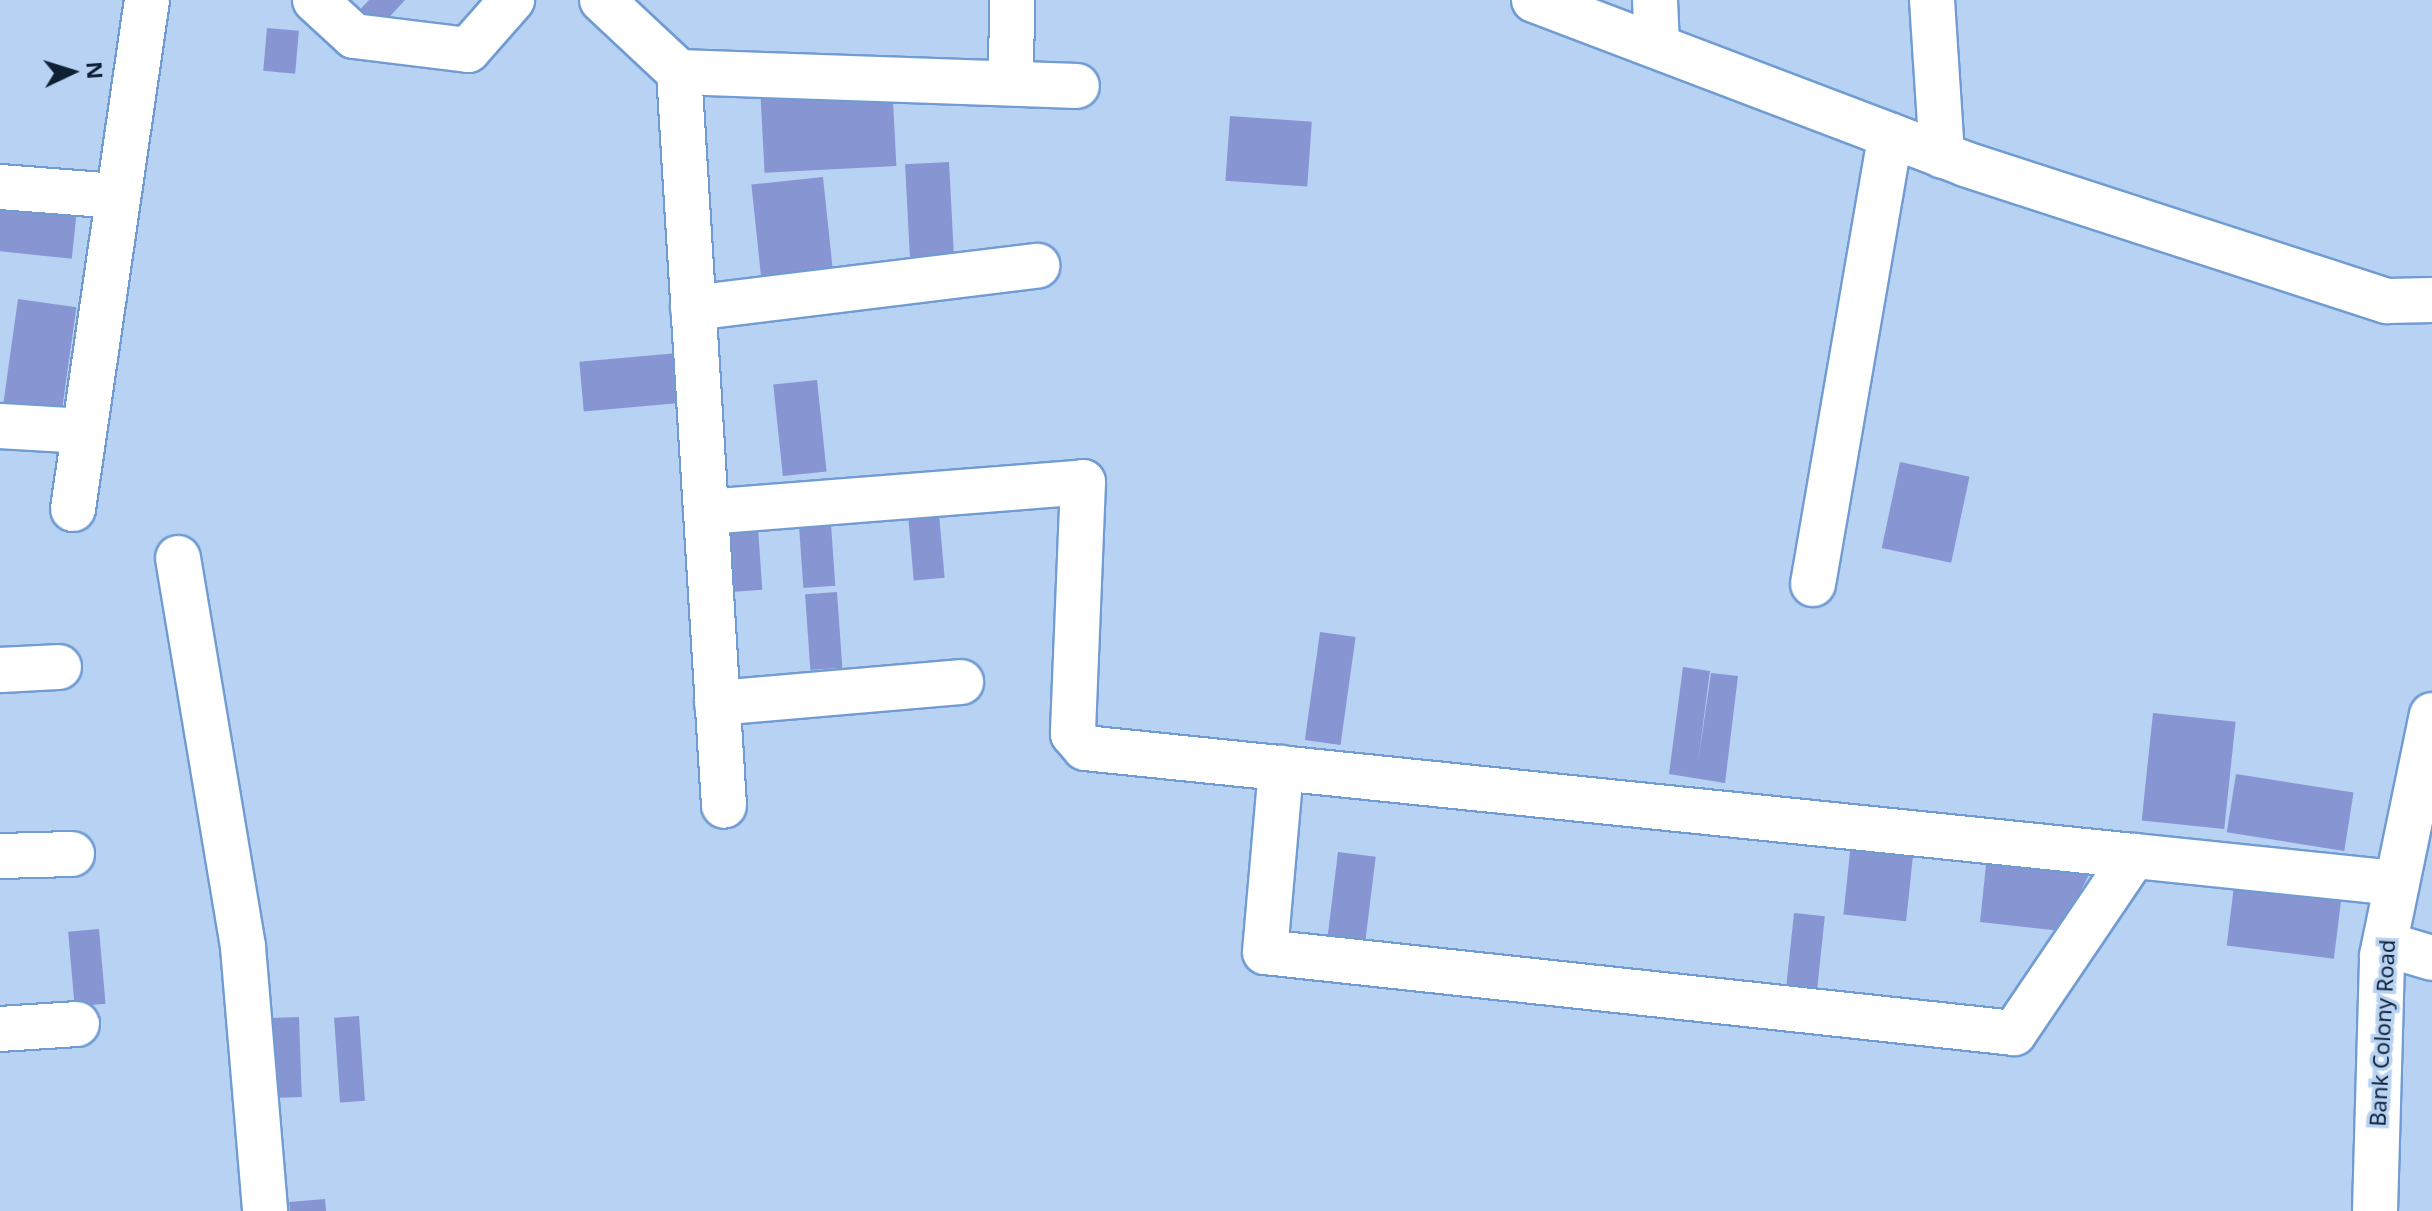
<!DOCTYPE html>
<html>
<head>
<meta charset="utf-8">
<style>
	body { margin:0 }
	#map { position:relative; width:2432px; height:1211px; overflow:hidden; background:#b7d2f3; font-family:"Noto Sans",sans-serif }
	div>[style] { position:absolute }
	.building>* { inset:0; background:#8895d3; transform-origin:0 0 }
	.roads { filter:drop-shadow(2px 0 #719cd2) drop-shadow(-2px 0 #719cd2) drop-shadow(0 2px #719cd2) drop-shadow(0 -2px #719cd2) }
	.minor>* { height:44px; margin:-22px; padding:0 22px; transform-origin:22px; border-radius:22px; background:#fff }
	span { translate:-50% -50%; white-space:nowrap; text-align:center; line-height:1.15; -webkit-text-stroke:7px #b7d2f3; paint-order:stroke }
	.street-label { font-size:22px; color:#0f2035 }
	.north { position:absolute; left:32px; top:32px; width:80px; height:80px; -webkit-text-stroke:6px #b7d2f3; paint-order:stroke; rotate:86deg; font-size:22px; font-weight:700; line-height:32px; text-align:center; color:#0f2035 }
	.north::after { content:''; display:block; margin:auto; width:28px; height:36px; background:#0f2035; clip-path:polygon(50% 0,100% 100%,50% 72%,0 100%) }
</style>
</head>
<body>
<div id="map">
	<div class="building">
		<i style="clip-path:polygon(369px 0,405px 0,382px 25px,357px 13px)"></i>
		<i style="left:267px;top:28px;width:32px;height:43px;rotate:5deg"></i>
		<i style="left:892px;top:82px;width:84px;height:132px;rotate:87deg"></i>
		<i style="left:1230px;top:116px;width:82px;height:65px;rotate:4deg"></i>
		<i style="left:949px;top:162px;width:98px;height:44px;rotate:87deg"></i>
		<i style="left:823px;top:177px;width:100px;height:72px;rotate:84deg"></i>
		<i style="left:0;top:205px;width:77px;height:46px;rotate:6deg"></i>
		<i style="left:18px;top:299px;width:59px;height:105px;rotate:8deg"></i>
		<i style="left:678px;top:353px;width:50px;height:99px;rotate:85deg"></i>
		<i style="left:817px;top:380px;width:92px;height:44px;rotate:84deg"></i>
		<i style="left:1900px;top:462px;width:71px;height:88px;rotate:12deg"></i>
		<i style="left:938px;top:502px;width:76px;height:31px;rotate:85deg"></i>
		<i style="left:830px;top:510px;width:76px;height:32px;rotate:86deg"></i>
		<i style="left:757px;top:514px;width:76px;height:31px;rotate:86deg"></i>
		<i style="left:837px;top:592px;width:76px;height:32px;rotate:86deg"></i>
		<i style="left:1320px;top:632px;width:36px;height:109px;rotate:8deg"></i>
		<i style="clip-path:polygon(1683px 667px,1710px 671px,1698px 763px,1711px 673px,1738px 676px,1725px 783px,1669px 774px)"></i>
		<i style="left:2153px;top:713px;width:83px;height:108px;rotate:6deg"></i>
		<i style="left:2236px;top:774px;width:119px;height:59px;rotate:9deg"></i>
		<i style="left:1852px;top:833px;width:63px;height:82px;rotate:6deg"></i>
		<i style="clip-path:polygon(1988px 846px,2097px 858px,2061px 931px,1980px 922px)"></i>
		<i style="left:1338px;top:852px;width:38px;height:90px;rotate:7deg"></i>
		<i style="left:2234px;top:886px;width:108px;height:60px;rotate:7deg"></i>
		<i style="left:1794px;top:913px;width:31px;height:76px;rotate:6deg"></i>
		<i style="left:99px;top:929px;width:75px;height:31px;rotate:85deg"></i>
		<i style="left:359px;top:1016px;width:85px;height:25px;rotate:86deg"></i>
		<i style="left:299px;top:1017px;width:80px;height:38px;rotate:88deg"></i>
		<i style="clip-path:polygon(325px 1199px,326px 1211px,290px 1211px,289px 1202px)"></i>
	</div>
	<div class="roads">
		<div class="minor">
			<i style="left:315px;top:0;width:53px;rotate:42.7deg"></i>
			<i style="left:354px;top:36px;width:115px;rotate:7deg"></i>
			<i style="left:468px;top:50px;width:67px;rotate:-48.7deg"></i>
			<i style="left:602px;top:0;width:105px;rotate:43.1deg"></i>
			<i style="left:679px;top:72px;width:398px;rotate:2deg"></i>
			<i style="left:1534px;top:0;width:461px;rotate:20.8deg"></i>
			<i style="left:1965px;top:164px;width:444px;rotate:18deg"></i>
			<i style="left:2387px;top:301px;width:45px;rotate:-1.3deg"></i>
			<i style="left:1655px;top:0;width:46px;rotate:87.5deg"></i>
			<i style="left:1932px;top:0;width:156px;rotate:86.3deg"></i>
			<i style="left:679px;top:72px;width:735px;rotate:86.49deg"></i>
			<i style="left:1011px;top:81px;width:81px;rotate:-89.3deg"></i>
			<i style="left:0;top:187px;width:118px;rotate:4.4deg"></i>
			<i style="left:693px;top:308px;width:347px;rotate:-7deg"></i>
			<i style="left:0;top:426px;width:84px;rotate:3.4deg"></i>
			<i style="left:73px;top:509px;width:514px;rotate:-81.73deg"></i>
			<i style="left:706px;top:512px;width:378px;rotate:-4.5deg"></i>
			<i style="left:1083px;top:482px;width:252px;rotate:92.3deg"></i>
			<i style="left:1073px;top:734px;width:18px;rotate:49deg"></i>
			<i style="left:1085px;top:748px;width:1055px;rotate:5.88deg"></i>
			<i style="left:2134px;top:856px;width:214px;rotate:124.1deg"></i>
			<i style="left:2014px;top:1033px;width:753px;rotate:-173.83deg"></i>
			<i style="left:1265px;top:952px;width:185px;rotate:-85deg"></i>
			<i style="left:178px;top:558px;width:394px;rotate:80.5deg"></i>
			<i style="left:243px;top:947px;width:265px;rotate:85.2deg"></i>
			<i style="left:1813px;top:584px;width:455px;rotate:-80.2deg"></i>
			<i style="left:0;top:670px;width:59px;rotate:-2.9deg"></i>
			<i style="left:717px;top:703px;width:245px;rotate:-4.9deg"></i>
			<i style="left:0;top:856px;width:72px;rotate:-1.6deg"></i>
			<i style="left:2134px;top:856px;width:264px;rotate:5.9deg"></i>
			<i style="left:2385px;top:944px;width:49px;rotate:16.6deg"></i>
			<i style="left:0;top:1029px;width:77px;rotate:-3.7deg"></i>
			<i style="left:2375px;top:1211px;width:255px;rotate:-88.4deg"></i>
			<i style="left:2382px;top:956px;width:246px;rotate:-78.3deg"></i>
		</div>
	</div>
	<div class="street-label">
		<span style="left:2382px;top:1033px;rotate:-87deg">Bank Colony Road</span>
	</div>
	<div class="north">N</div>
</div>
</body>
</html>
